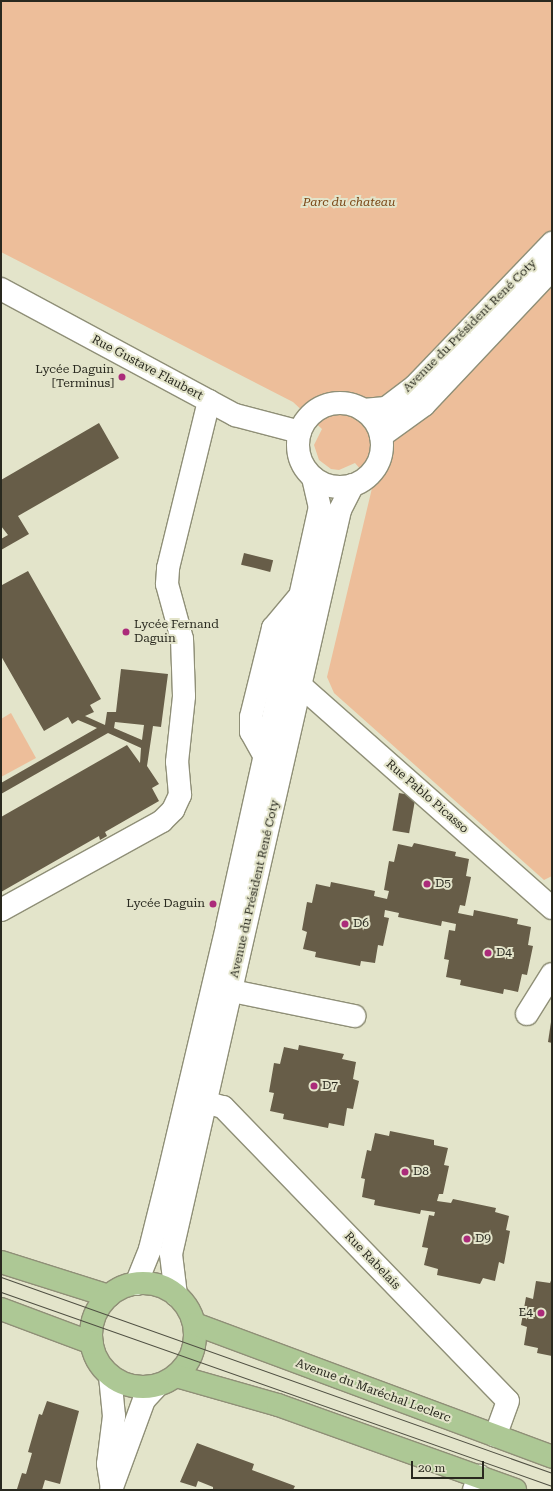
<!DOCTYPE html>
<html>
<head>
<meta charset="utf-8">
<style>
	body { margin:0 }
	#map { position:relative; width:553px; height:1491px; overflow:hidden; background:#e3e4ca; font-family:"Roboto Serif",serif }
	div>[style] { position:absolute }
	.green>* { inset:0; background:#edbe9a }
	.building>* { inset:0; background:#675d48; transform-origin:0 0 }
	.roads { filter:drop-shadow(1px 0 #8f8f77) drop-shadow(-1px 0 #8f8f77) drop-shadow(0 1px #8f8f77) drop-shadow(0 -1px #8f8f77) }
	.minor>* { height:22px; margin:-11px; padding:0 11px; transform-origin:11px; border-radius:11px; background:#fff }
	.minor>.ring { margin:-11px; padding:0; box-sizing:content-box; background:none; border:22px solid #fff; border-radius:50% }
	.major>* { height:22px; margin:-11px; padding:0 11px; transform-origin:11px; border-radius:11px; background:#adc895 }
	.major>.ring { margin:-11px; padding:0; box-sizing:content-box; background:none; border:22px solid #adc895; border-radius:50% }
	.tram>* { height:1px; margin:-0.5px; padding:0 0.5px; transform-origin:0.5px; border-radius:0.5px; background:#4f4f42 }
	.dots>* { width:11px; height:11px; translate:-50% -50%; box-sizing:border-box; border:2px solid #e3e4ca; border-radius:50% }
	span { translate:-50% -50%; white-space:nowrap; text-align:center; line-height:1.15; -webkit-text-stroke:4px #e3e4ca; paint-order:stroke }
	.park-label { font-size:12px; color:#7a4615; font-style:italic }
	.street-label { font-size:12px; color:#29291f }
	.poi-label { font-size:12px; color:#29291f }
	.right { translate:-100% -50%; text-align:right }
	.left { translate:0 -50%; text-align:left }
	.frame { position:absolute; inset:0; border:2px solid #29291f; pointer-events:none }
	.scale { position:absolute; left:411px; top:1461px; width:73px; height:18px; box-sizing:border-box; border:2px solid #29291f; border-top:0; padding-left:5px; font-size:12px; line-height:14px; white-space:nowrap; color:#29291f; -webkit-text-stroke:3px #e3e4ca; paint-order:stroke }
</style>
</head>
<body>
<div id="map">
	<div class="green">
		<i style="clip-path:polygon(1px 1px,552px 1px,552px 876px,544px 880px,334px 693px,327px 677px,373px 484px,355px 463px,339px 470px,331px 469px,319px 460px,314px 445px,322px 429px,293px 402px,1px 252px)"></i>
		<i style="clip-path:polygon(11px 713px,36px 758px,1px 777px,1px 719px)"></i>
	</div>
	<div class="building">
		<i style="clip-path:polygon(99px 423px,119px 458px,18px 516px,29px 534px,1px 550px,1px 539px,8px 535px,1px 526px,1px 480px)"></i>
		<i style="left:244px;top:553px;width:30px;height:12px;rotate:14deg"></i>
		<i style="clip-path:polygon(evenodd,28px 571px,101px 699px,90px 705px,94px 712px,85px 716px,105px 725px,107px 712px,116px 712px,121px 669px,168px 674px,161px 727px,153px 726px,147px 766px,159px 784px,152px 788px,159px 801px,105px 832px,107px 836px,100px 840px,99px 836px,1px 892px,1px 817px,127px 745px,140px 763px,141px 748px,108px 733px,1px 794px,1px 783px,97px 728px,78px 720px,72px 724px,68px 717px,44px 731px,1px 656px,1px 583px,2px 585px,28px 571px,115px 722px,144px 725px,142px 740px,114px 728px,115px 722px)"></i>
		<i style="left:399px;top:793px;width:17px;height:38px;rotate:10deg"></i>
		<i style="clip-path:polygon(414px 843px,456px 852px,455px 856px,469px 859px,466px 876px,471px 877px,465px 906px,460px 905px,458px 913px,473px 916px,474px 910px,518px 919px,517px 924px,531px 927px,528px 945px,533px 946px,527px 975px,522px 974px,518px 992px,504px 989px,503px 994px,460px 985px,461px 980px,446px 977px,449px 960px,444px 959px,449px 930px,455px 931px,456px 924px,442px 921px,441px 926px,398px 917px,399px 913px,385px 910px,384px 917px,389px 918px,383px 946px,378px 945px,375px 963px,361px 961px,360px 966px,315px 957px,316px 952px,303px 949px,307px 932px,302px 930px,307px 902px,312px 903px,316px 884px,330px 887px,331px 882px,375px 891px,374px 896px,387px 899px,389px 891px,384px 890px,389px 861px,394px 862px,398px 844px,412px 847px)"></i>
		<i style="clip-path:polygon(551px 1022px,552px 1022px,552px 1043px,548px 1042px)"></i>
		<i style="clip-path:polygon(299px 1045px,344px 1054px,342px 1059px,356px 1062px,353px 1079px,359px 1081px,353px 1109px,347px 1108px,344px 1126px,329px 1123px,328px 1128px,283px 1119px,284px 1114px,270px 1111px,274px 1093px,269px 1092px,274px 1063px,280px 1064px,284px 1047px,298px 1050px)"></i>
		<i style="clip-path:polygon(390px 1131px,434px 1140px,434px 1145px,448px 1148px,444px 1165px,449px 1166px,443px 1194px,439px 1194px,437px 1201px,451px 1203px,453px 1199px,496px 1208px,495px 1212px,509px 1216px,506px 1230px,510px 1231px,504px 1264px,499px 1262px,495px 1281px,483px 1278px,480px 1284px,437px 1275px,438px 1269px,424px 1265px,428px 1248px,422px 1247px,429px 1215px,434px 1216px,435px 1212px,421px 1210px,420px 1214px,374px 1205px,375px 1200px,362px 1197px,365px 1179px,361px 1178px,367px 1150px,371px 1151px,375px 1133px,389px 1136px)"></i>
		<i style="clip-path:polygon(552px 1278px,552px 1356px,537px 1353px,538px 1348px,524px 1345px,527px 1327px,521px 1325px,526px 1297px,533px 1299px,536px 1281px,550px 1283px)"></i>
		<i style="clip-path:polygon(47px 1401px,79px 1411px,60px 1484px,45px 1480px,42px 1490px,17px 1489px,22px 1473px,26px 1474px,32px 1453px,28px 1452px,39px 1414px,42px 1415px)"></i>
		<i style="clip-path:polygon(197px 1443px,254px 1464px,252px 1470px,295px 1486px,293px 1490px,213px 1490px,213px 1487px,198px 1481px,196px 1487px,180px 1482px)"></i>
	</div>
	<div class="roads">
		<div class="minor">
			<i style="left:1px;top:289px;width:266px;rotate:28.3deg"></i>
			<i style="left:235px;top:415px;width:67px;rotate:14.7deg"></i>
			<i class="ring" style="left:298px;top:403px;width:62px;height:62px"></i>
			<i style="left:363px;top:410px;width:23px;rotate:-5deg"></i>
			<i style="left:386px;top:408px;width:38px;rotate:-37deg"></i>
			<i style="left:416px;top:385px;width:197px;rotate:-46.2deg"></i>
			<i style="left:381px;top:436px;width:53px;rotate:-35.8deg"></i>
			<i style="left:424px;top:405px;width:187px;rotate:-46.7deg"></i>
			<i style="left:301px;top:686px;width:335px;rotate:41.5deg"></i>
			<i style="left:265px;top:757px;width:29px;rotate:-119deg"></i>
			<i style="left:251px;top:732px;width:15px;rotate:-90deg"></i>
			<i style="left:251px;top:717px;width:92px;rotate:-76.1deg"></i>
			<i style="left:273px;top:628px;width:39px;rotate:-50deg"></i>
			<i style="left:1px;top:910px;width:184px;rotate:-28.9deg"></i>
			<i style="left:162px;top:821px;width:16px;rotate:-45deg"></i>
			<i style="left:173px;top:810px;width:17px;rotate:-65deg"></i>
			<i style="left:180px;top:795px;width:33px;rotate:-95deg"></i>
			<i style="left:177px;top:762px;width:66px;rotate:-83.9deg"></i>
			<i style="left:184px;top:696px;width:57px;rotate:-92deg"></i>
			<i style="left:182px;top:639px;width:57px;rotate:-105.3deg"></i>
			<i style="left:167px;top:584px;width:16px;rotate:-86deg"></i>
			<i style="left:168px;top:568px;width:172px;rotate:-76.2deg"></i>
			<i style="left:232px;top:991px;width:125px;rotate:11.6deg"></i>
			<i style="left:527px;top:1014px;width:47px;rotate:-58deg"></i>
			<i style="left:205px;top:1102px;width:19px;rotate:16deg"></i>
			<i style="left:223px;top:1107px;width:409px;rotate:45.9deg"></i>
			<i style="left:508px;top:1401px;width:37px;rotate:110deg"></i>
			<i style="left:136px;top:1284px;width:38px;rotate:-68deg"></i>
			<i style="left:150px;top:1249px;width:66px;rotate:-76deg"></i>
			<i style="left:166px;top:1185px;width:266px;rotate:-76.7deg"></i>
			<i style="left:227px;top:926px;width:428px;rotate:-77.5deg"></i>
			<i style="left:320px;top:508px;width:31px;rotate:-103deg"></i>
			<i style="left:176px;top:1295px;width:41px;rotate:-97deg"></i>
			<i style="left:171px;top:1254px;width:763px;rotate:-77.2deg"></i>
			<i style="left:340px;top:510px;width:28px;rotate:-63deg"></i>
			<i style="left:110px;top:1376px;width:40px;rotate:84.3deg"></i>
			<i style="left:114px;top:1416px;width:48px;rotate:97.1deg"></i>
			<i style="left:108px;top:1464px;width:20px;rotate:81deg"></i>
			<i style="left:111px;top:1490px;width:96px;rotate:-69.9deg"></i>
			<i style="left:144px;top:1400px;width:19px;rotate:-47deg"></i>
			<i style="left:474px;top:1490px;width:15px;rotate:-70deg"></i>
		</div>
		<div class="major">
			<i style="left:1px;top:1262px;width:113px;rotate:17.5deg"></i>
			<i class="ring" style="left:91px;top:1283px;width:82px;height:82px"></i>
			<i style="left:1px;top:1309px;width:97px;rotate:20.5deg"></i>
			<i style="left:195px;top:1324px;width:381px;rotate:20.4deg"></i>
			<i style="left:176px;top:1376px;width:106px;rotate:15.9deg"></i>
			<i style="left:278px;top:1405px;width:252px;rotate:19.7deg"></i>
		</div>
	</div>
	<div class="tram">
		<i style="left:1px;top:1277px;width:585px;rotate:19.58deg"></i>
		<i style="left:1px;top:1292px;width:584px;rotate:19.4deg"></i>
	</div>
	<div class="dots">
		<i style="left:122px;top:377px;background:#ab2b7a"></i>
		<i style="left:126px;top:632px;background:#ab2b7a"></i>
		<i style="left:427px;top:884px;background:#ab2b7a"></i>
		<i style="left:213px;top:904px;background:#ab2b7a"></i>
		<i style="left:345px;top:924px;background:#ab2b7a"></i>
		<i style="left:488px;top:953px;background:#ab2b7a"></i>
		<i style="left:314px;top:1086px;background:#ab2b7a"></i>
		<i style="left:405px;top:1172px;background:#ab2b7a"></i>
		<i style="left:467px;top:1239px;background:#ab2b7a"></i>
		<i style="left:541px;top:1313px;background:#ab2b7a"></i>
	</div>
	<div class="park-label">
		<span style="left:349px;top:203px">Parc du chateau</span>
	</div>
	<div class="street-label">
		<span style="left:470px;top:326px;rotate:-45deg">Avenue du Président René Coty</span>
		<span style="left:147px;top:368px;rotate:28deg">Rue Gustave Flaubert</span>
		<span style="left:427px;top:797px;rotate:41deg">Rue Pablo Picasso</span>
		<span style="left:255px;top:889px;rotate:-77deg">Avenue du Président René Coty</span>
		<span style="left:372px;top:1261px;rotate:46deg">Rue Rabelais</span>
		<span style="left:373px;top:1391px;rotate:20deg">Avenue du Maréchal Leclerc</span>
	</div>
	<div class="poi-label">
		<span class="right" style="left:114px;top:377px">Lycée Daguin<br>[Terminus]</span>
		<span class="left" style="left:134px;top:632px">Lycée Fernand<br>Daguin</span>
		<span class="left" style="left:435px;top:884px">D5</span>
		<span class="right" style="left:205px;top:904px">Lycée Daguin</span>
		<span class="left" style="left:353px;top:924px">D6</span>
		<span class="left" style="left:496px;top:953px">D4</span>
		<span class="left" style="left:322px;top:1086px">D7</span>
		<span class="left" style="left:413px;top:1172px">D8</span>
		<span class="left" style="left:475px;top:1239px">D9</span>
		<span class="right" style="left:533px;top:1313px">E4</span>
	</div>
	<div class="frame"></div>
	<div class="scale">20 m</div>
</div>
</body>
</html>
